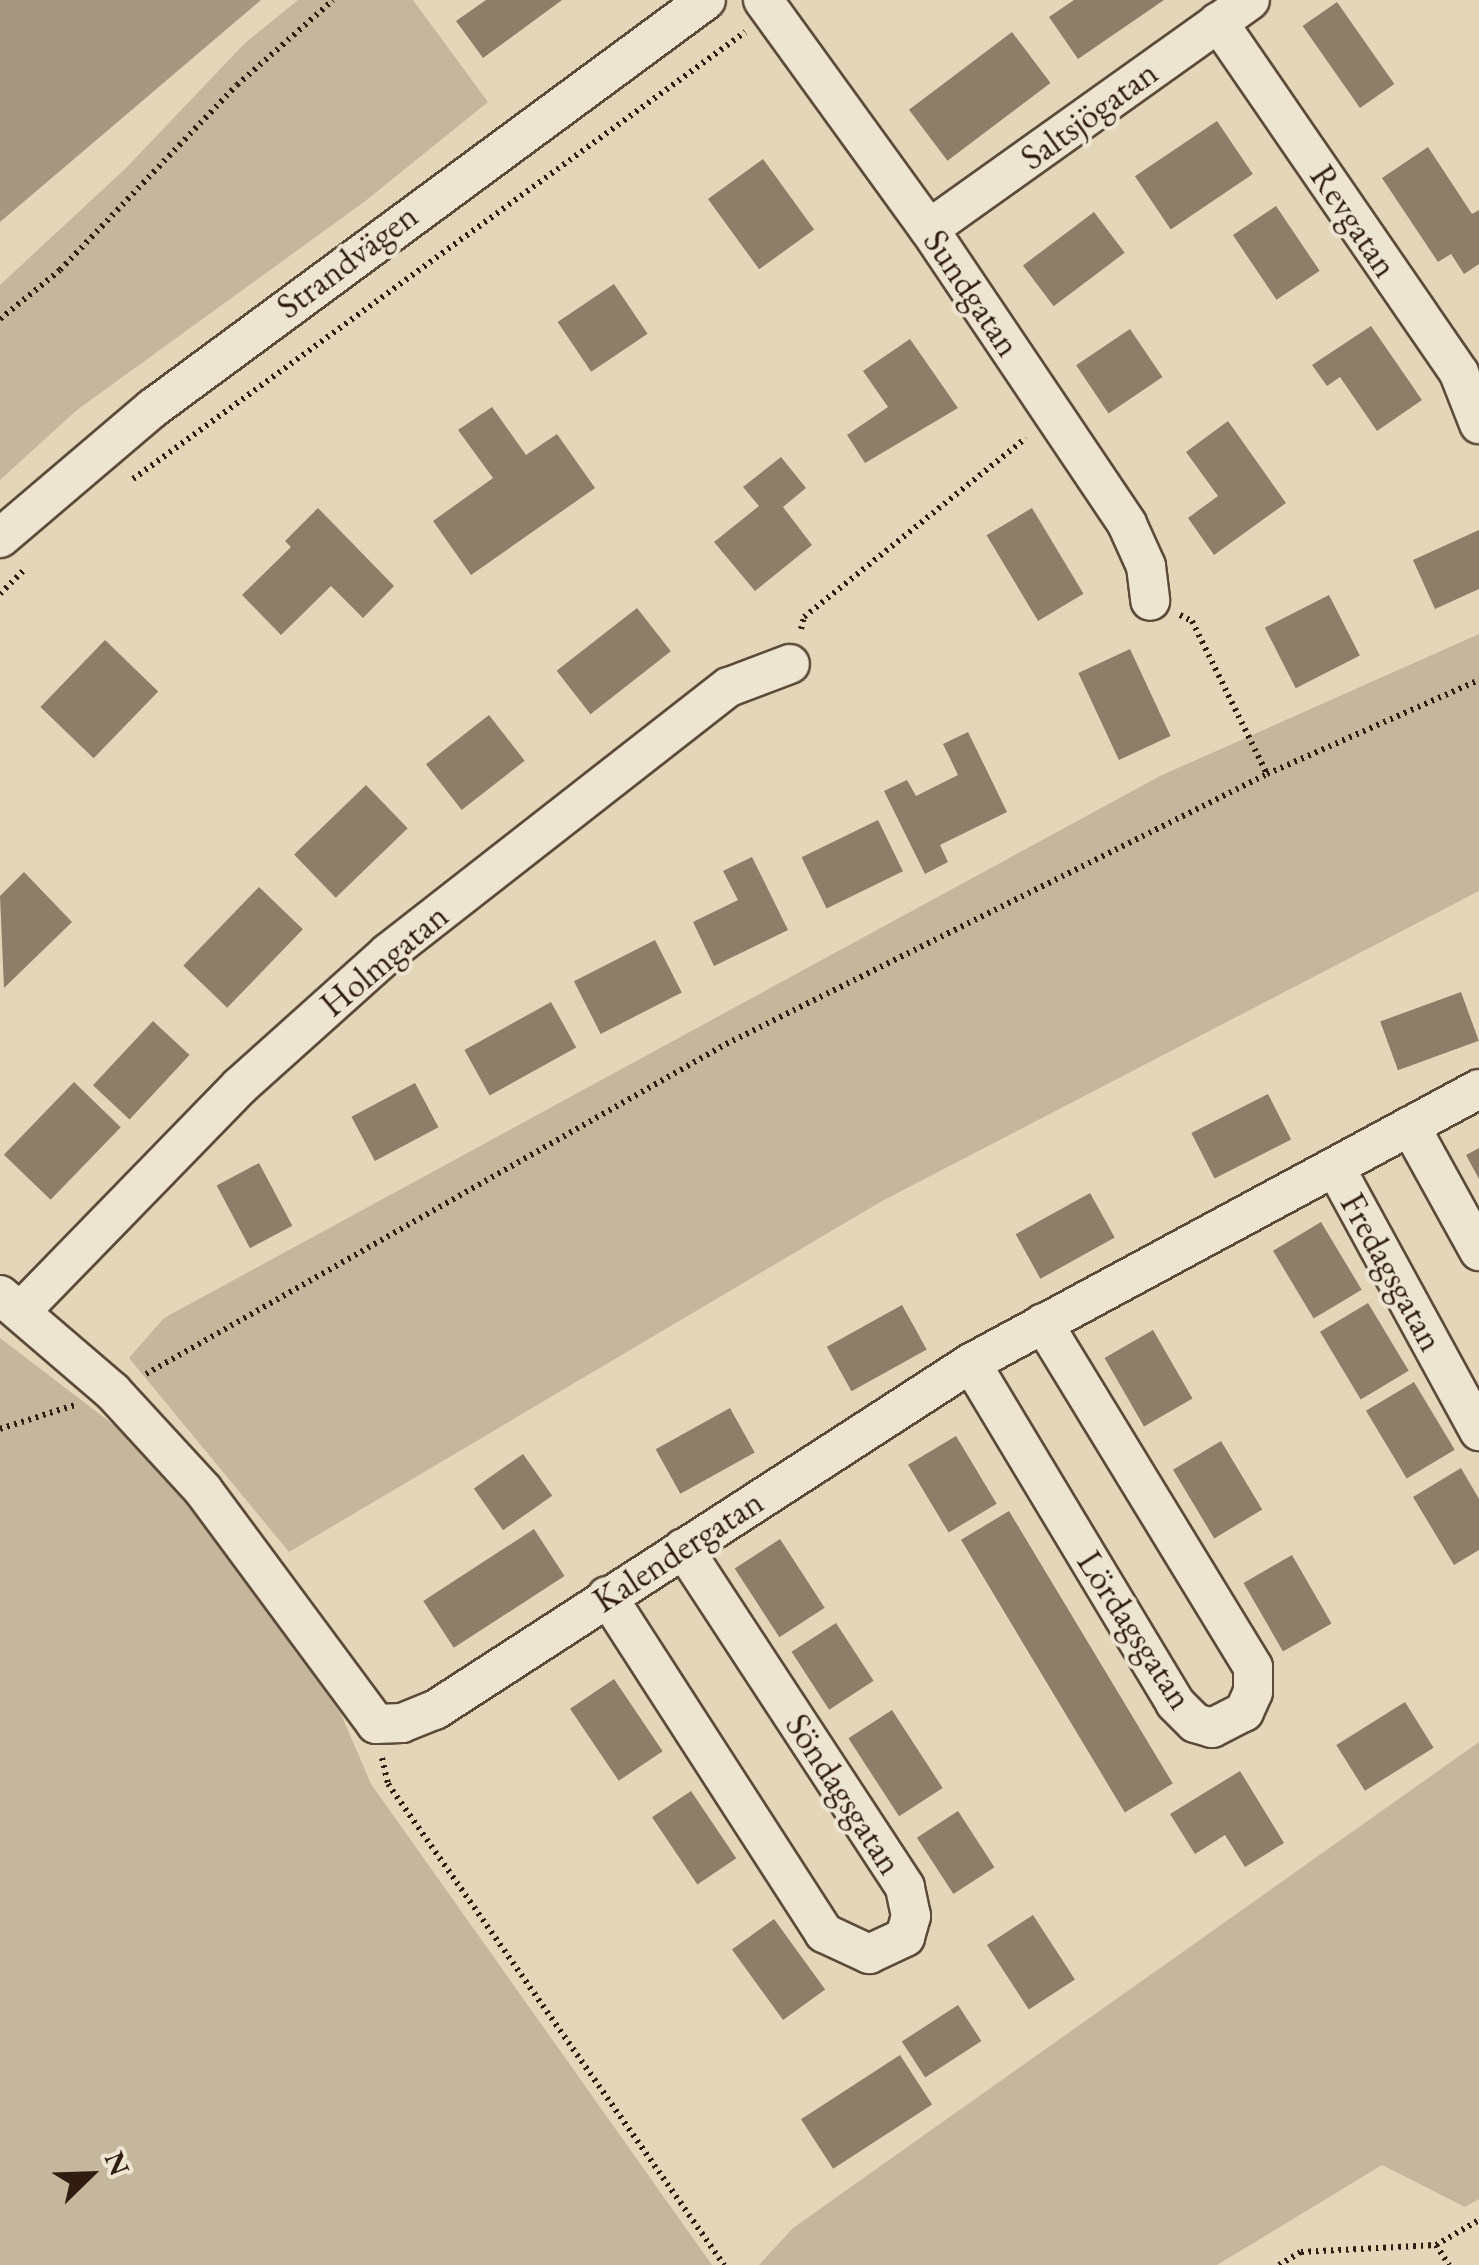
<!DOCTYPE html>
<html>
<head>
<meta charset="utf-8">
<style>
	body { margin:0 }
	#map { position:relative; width:1479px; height:2265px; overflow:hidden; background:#e4d7b9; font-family:"EB Garamond",serif }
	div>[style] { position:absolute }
	.green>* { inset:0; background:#c5b79c }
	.water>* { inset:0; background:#a79780 }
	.building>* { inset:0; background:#8e7d68; transform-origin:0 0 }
	.path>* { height:6px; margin-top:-3px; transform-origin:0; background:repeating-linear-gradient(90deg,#301c10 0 2.5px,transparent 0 7.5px) }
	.roads { filter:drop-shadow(2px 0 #5d4b3a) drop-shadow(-2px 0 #5d4b3a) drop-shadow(0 2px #5d4b3a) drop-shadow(0 -2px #5d4b3a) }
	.minor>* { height:38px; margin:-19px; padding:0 19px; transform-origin:19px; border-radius:19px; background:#ede5d2 }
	span { translate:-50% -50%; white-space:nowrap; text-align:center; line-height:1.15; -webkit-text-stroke:8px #ede5d2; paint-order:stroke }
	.street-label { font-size:35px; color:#301c10 }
	.north { position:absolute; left:40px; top:2125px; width:100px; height:100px; -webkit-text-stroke:8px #ede5d2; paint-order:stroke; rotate:67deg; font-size:28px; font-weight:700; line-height:40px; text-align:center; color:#301c10 }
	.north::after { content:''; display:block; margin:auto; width:35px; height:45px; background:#301c10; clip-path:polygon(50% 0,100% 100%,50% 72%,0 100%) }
</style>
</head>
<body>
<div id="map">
	<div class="green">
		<i style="clip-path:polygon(298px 0,413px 0,488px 102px,364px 202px,77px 410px,0 480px,0 285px,126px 168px,245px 43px)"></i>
		<i style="clip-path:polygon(1479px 634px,1479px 891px,882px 1201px,289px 1552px,129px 1358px,164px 1318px,1160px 776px)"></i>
		<i style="clip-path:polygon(0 1338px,123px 1432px,191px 1499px,341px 1714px,371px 1784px,712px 2265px,0 2265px)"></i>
		<i style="clip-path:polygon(1479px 1742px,1479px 2199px,1465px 2207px,1382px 2165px,1217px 2265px,759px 2265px,793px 2228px)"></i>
	</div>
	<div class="water">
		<i style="clip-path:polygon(0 0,261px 0,0 222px)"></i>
	</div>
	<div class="building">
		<i style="clip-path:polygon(486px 0,562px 0,483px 58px,456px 21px)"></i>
		<i style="clip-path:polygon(1074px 0,1164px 0,1078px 59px,1049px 17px)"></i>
		<i style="left:1337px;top:2px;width:100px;height:42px;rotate:55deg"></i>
		<i style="left:1012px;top:32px;width:64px;height:129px;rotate:53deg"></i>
		<i style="left:1217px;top:121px;width:64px;height:99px;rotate:56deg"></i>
		<i style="clip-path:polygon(1428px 147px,1472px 214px,1479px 210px,1479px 264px,1464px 274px,1451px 254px,1438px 262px,1382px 178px)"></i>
		<i style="left:763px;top:159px;width:87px;height:68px;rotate:54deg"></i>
		<i style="left:1276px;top:206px;width:78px;height:52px;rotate:56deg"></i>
		<i style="left:1094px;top:212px;width:51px;height:89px;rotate:53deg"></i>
		<i style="left:614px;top:284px;width:60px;height:68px;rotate:56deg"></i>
		<i style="clip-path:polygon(1371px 326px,1422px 400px,1377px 431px,1340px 377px,1327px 386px,1312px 365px)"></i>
		<i style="left:1130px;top:329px;width:58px;height:65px;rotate:56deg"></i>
		<i style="clip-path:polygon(910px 339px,958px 408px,865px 463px,847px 435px,888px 407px,863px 371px)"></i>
		<i style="clip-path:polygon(492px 407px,526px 455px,557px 434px,595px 488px,471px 575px,433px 521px,493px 478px,458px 430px)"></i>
		<i style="clip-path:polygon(1228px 421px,1286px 503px,1214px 555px,1188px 518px,1218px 496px,1186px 452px)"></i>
		<i style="clip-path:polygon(781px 457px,806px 488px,783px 507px,812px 545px,755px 591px,714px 542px,759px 506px,743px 487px)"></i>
		<i style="clip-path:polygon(318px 508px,394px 586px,363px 618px,331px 586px,281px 635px,242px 595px,291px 547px,285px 541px)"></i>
		<i style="left:1032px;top:508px;width:100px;height:53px;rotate:59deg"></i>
		<i style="clip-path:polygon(1479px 530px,1479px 589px,1435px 609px,1413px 560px)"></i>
		<i style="left:1329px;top:595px;width:68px;height:72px;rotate:63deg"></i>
		<i style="left:637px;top:608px;width:55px;height:102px;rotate:52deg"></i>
		<i style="left:105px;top:640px;width:74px;height:93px;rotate:44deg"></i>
		<i style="left:1130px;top:649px;width:96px;height:57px;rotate:65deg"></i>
		<i style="left:489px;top:715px;width:58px;height:80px;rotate:52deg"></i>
		<i style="clip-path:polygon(968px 732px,1007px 812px,940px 845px,948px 862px,925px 874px,884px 791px,907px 780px,916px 796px,958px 775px,943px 744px)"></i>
		<i style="left:366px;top:785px;width:60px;height:100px;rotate:46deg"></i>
		<i style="left:878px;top:820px;width:57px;height:85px;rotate:64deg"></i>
		<i style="clip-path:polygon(752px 857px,788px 930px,714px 966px,693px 922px,738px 900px,723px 871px)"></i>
		<i style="clip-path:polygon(24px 872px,72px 922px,4px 988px,0 896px)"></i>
		<i style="left:259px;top:887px;width:61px;height:109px;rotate:44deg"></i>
		<i style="left:655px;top:940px;width:59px;height:91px;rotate:63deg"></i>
		<i style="left:1461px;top:992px;width:52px;height:86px;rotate:70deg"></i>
		<i style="left:551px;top:1002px;width:52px;height:99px;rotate:61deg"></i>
		<i style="left:153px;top:1021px;width:50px;height:88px;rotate:43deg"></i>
		<i style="left:74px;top:1082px;width:65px;height:101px;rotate:44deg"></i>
		<i style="left:415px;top:1083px;width:50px;height:72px;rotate:62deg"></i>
		<i style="left:1268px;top:1094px;width:51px;height:86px;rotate:63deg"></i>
		<i style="clip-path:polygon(1479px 1148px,1479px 1179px,1466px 1155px)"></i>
		<i style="left:259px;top:1163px;width:71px;height:48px;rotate:62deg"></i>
		<i style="left:1090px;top:1193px;width:51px;height:85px;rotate:61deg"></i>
		<i style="left:1321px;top:1222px;width:79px;height:56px;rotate:59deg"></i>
		<i style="left:1368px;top:1303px;width:79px;height:56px;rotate:59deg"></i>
		<i style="left:902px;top:1305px;width:51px;height:86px;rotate:61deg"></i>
		<i style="left:1153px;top:1330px;width:79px;height:56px;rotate:60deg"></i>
		<i style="left:1414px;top:1382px;width:79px;height:56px;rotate:59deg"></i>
		<i style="left:730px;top:1408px;width:51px;height:85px;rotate:61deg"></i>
		<i style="left:956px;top:1436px;width:79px;height:56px;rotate:59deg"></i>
		<i style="left:1221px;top:1441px;width:80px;height:56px;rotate:59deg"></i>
		<i style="left:523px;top:1454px;width:51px;height:60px;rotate:55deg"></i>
		<i style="clip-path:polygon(1461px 1468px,1479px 1499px,1479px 1550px,1454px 1565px,1413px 1497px)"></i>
		<i style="left:1009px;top:1511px;width:318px;height:56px;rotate:59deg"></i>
		<i style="left:534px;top:1529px;width:56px;height:132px;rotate:57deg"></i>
		<i style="left:780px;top:1539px;width:82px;height:54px;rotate:57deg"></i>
		<i style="left:1292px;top:1555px;width:79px;height:56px;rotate:60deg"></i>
		<i style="left:836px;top:1623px;width:69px;height:53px;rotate:57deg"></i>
		<i style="left:614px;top:1679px;width:87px;height:53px;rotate:56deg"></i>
		<i style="left:1405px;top:1702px;width:54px;height:81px;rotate:58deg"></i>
		<i style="left:892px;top:1710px;width:93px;height:52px;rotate:57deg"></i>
		<i style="clip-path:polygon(1240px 1771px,1284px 1843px,1245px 1867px,1225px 1835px,1195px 1854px,1170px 1814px)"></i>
		<i style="left:691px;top:1791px;width:81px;height:47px;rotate:56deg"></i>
		<i style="left:958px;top:1811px;width:67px;height:49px;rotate:57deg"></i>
		<i style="left:1033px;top:1915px;width:77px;height:55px;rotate:57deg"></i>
		<i style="left:774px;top:1919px;width:87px;height:52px;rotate:54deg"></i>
		<i style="left:958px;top:2005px;width:43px;height:67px;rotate:57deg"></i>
		<i style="left:900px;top:2055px;width:59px;height:118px;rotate:57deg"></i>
	</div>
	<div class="path">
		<i style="left:0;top:319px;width:77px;rotate:-39.2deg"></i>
		<i style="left:60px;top:270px;width:256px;rotate:-46.3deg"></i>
		<i style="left:237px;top:85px;width:128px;rotate:-41.5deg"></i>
		<i style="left:133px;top:479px;width:758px;rotate:-36.14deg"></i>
		<i style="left:0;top:594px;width:34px;rotate:-45deg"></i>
		<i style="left:1180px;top:615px;width:13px;rotate:27deg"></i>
		<i style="left:1192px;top:621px;width:170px;rotate:63.9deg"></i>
		<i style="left:801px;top:629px;width:12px;rotate:-76deg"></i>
		<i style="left:804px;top:617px;width:285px;rotate:-38.9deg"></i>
		<i style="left:146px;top:1374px;width:667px;rotate:-29.64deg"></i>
		<i style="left:726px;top:1044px;width:605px;rotate:-26.52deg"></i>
		<i style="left:1267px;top:774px;width:232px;rotate:-23.9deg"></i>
		<i style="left:0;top:1429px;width:79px;rotate:-17.7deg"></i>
		<i style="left:382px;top:1758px;width:27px;rotate:77deg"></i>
		<i style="left:388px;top:1784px;width:587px;rotate:55.06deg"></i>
		<i style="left:1436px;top:2245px;width:24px;rotate:57deg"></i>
		<i style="left:1279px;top:2265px;width:26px;rotate:-31deg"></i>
		<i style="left:1301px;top:2252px;width:135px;rotate:-3deg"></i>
		<i style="left:1436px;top:2245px;width:50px;rotate:-30.2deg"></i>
	</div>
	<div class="roads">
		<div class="minor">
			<i style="left:763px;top:0;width:283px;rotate:54.1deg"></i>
			<i style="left:929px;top:229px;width:355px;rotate:56.1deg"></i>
			<i style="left:1127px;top:524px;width:46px;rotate:65.7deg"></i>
			<i style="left:1146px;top:566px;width:35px;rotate:83deg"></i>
			<i style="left:1218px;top:22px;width:426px;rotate:55.5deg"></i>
			<i style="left:1459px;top:373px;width:55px;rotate:68.6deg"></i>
			<i style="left:929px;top:229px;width:394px;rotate:-35.5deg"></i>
			<i style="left:0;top:538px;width:201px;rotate:-40.4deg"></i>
			<i style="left:153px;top:408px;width:687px;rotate:-36.42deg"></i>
			<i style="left:1410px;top:1126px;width:143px;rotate:61.1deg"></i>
			<i style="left:1335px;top:1167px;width:301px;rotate:61.4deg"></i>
			<i style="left:0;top:1295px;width:149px;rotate:40.6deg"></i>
			<i style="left:113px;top:1392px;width:133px;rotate:47.4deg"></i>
			<i style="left:203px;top:1490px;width:291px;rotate:53.5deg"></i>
			<i style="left:376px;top:1724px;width:26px;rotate:-2deg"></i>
			<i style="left:402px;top:1723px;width:35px;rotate:-22deg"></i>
			<i style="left:435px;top:1710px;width:639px;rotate:-32.92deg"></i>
			<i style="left:971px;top:1363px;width:577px;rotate:-28.34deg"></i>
			<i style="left:21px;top:1311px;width:314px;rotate:-45.8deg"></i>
			<i style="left:240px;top:1086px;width:199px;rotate:-41.9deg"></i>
			<i style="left:388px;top:953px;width:432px;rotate:-38deg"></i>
			<i style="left:729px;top:687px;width:65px;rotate:-20.7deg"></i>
			<i style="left:971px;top:1363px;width:397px;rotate:59deg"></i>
			<i style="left:1175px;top:1703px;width:28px;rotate:45deg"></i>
			<i style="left:1195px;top:1723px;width:18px;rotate:16deg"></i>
			<i style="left:1212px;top:1728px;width:36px;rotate:-27deg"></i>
			<i style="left:1244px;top:1712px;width:22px;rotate:-66deg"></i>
			<i style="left:1253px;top:1692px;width:25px;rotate:-90deg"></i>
			<i style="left:1253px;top:1667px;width:403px;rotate:-121.4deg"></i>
			<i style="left:607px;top:1596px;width:401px;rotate:57.2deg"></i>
			<i style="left:824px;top:1933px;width:50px;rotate:25deg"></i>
			<i style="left:869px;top:1954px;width:40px;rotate:-25deg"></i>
			<i style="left:905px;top:1937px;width:22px;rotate:-74deg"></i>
			<i style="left:911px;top:1916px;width:30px;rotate:-102deg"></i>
			<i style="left:905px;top:1887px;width:405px;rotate:-123.2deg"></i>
		</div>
	</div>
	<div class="street-label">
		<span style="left:1089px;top:115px;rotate:-36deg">Saltsjögatan</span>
		<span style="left:1354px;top:221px;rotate:56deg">Revgatan</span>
		<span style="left:347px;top:261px;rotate:-37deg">Strandvägen</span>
		<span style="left:972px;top:293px;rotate:56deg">Sundgatan</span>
		<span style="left:384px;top:960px;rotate:-40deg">Holmgatan</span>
		<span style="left:1392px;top:1272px;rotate:61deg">Fredagsgatan</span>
		<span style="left:678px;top:1551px;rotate:-33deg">Kalendergatan</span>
		<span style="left:1135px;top:1630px;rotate:57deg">Lördagsgatan</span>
		<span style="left:844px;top:1794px;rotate:57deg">Söndagsgatan</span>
	</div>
	<div class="north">N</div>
</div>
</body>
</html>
